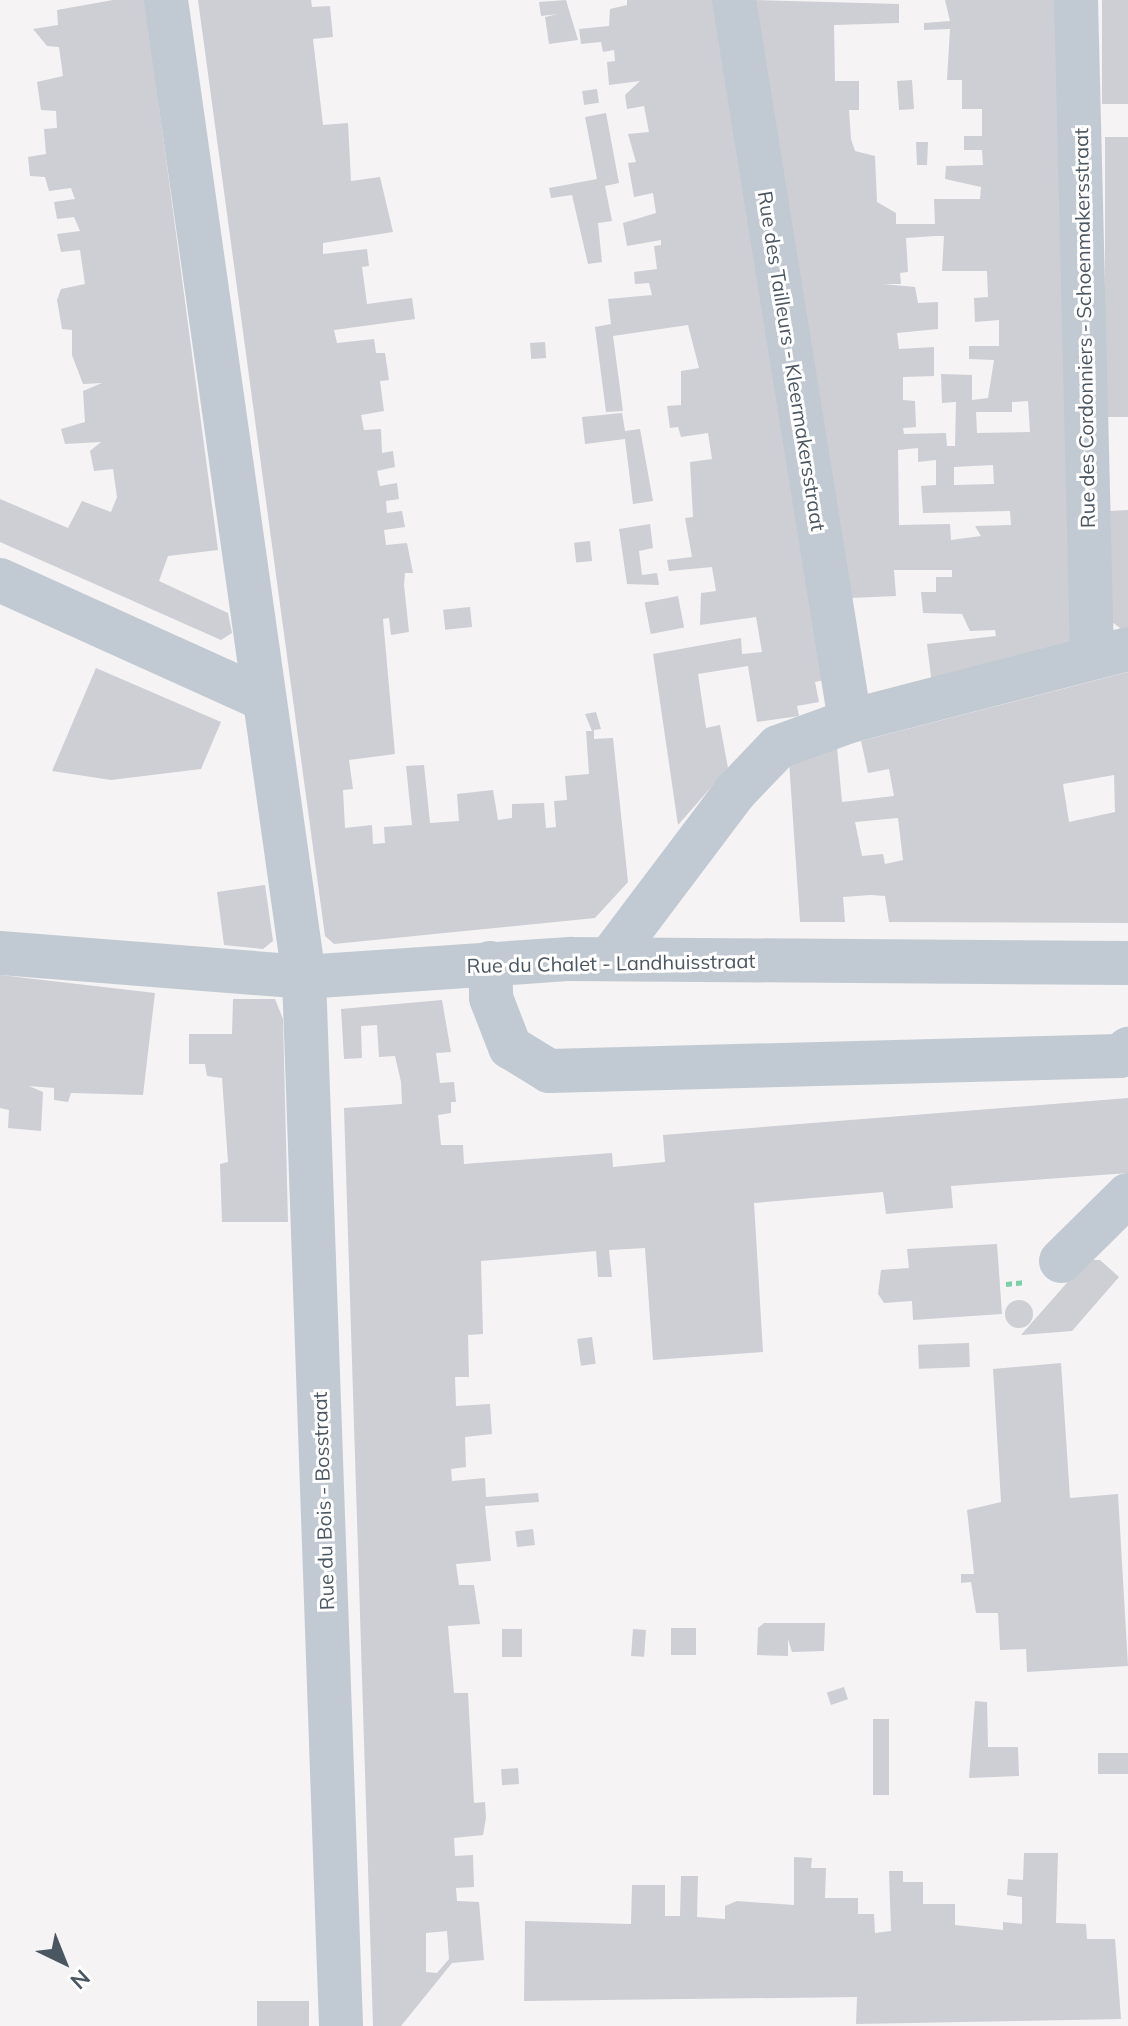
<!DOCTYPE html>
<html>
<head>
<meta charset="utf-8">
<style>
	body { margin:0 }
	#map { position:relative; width:1128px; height:2026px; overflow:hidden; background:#f5f3f3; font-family:Mulish,sans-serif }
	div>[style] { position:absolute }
	.building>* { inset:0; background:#cdcfd5; transform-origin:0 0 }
	.round { border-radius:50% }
	.path>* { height:5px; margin-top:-2.5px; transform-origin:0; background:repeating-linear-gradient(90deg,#7ad0a6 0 6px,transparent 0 10px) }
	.minor>* { height:44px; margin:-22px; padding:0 22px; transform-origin:22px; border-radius:22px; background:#c1cad2 }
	span { translate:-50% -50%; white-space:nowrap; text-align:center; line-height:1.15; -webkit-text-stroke:6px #fff; paint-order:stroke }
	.street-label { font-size:20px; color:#4a5661 }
	.north { position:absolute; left:24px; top:1922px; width:80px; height:80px; -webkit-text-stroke:6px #fff; paint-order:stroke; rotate:137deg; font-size:22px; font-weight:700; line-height:32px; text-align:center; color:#4a5661 }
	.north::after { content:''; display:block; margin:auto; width:28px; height:36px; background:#4a5661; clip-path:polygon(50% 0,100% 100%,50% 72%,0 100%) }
</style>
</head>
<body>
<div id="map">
	<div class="building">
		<i style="clip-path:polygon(113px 0,145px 0,218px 550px,168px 556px,159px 581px,228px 613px,232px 633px,221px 640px,0 542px,0 499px,68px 528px,82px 501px,111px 512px,117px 497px,113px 469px,94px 471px,90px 451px,101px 442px,65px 444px,61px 429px,85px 422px,83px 391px,102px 383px,83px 384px,72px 355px,72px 330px,62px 329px,57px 300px,61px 289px,85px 284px,80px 250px,61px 252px,57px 234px,80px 231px,74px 217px,57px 219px,54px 202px,75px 199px,71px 188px,49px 191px,45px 177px,30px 176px,28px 157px,46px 154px,44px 129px,57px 128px,56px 111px,41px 110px,37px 82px,63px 76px,59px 47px,47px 46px,33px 29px,58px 25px,57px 10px)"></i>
		<i style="clip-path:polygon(198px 0,311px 0,312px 7px,330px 6px,333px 37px,313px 39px,323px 125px,348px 123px,351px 181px,380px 177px,393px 232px,323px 243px,323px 254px,367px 249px,369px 266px,362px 267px,367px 304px,412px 298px,415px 319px,334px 330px,337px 343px,374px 339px,376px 353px,385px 353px,389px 380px,380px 381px,384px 411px,361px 415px,364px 430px,381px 429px,382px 453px,393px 451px,395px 467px,377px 471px,380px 486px,397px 483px,399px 499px,386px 501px,387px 513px,402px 511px,405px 527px,384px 530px,386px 545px,407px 543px,413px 573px,405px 573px,404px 585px,409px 632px,391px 635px,389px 618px,383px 619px,395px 754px,349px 760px,353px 789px,343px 790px,345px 828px,372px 825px,373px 844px,385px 843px,384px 827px,412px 825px,406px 766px,424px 765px,430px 823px,459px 821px,457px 794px,493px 790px,498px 820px,512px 818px,512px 804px,544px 803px,546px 828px,556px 827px,554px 801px,567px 800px,565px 776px,589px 774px,586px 731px,592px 731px,585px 714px,596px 712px,601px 729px,594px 730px,594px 739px,613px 738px,628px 882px,595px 918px,334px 944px,325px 936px)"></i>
		<i style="clip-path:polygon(566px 0,578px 40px,549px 44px,545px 17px,558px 14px,541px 16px,539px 2px)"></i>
		<i style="clip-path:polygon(627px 0,713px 0,824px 680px,815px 682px,819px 702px,797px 706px,799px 716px,757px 722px,748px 666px,698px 674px,706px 728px,720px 725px,728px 768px,678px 825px,653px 654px,741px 638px,742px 654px,762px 652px,756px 617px,700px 625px,701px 593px,716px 591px,712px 567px,669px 571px,667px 560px,692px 557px,685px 518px,693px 517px,690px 462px,712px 459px,708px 433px,681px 437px,678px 427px,670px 428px,667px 406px,681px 405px,681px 371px,699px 368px,688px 325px,613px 336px,623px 411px,606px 412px,595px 327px,611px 324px,608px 299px,652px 295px,649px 283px,635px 284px,634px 272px,657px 269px,654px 246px,661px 245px,661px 240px,627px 246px,623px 223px,656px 213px,653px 193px,634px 197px,628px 163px,636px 162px,628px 134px,649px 132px,644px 106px,627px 109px,625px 95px,640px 81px,609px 85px,607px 62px,615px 61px,614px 50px,603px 52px,601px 42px,581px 44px,579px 29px,609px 26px,610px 9px,627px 5px)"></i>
		<i style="clip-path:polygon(evenodd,752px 0,899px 4px,899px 23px,834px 25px,835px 81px,859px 81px,859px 110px,849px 110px,851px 139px,855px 151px,875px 156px,877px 202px,896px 213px,896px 224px,935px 224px,934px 199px,980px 199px,981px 187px,945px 179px,946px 166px,983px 165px,982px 150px,964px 150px,964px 136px,982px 136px,982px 109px,962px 109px,962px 80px,947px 80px,950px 29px,924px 30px,924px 23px,950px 21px,945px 0,1059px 0,1074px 643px,932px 685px,927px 644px,996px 636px,995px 630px,970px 631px,962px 614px,923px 613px,921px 592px,936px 592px,936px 577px,952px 577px,952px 570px,894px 570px,896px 596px,850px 598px,752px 0,935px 236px,944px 236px,942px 271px,987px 271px,988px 297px,974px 298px,975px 322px,999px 320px,999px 346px,969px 346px,969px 359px,994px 360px,988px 398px,972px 400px,972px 375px,941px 374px,942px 403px,956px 402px,955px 446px,947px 446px,946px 433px,904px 434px,903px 428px,916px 427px,915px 401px,903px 400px,903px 377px,934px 376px,934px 347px,899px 349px,897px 333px,938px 329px,938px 302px,918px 303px,915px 287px,883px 284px,901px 284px,900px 273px,908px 272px,906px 238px,935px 236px,752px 0,1028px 401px,1030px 432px,977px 433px,976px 412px,1012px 412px,1012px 402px,1028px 401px,752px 0,918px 448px,918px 462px,936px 460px,936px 485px,921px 486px,923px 513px,1010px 511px,1011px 525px,975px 526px,981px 536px,951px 540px,950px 524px,899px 525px,898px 450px,918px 448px,752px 0,993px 465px,994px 484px,954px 485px,954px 467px,993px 465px)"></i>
		<i style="left:1102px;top:0;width:26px;height:104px"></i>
		<i style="left:912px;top:80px;width:29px;height:15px;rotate:86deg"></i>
		<i style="left:597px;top:89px;width:14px;height:15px;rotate:82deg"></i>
		<i style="clip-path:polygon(606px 113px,619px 183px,605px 186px,612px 221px,598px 223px,602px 262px,588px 264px,572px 195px,551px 198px,549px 188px,597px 179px,585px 117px)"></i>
		<i style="left:1105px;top:137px;width:23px;height:280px"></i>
		<i style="clip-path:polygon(916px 142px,928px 142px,927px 165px,917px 165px)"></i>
		<i style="left:545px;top:342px;width:16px;height:15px;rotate:86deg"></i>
		<i style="clip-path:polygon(622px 413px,625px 431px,640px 429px,653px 501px,633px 504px,625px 439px,585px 444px,582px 417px)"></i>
		<i style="clip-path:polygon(1128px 510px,1128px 634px,1112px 622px,1110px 511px)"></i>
		<i style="clip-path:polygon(650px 524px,653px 548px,639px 551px,642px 575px,657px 573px,659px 585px,627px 584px,619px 529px)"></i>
		<i style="left:590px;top:541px;width:20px;height:16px;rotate:84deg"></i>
		<i style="left:678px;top:596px;width:32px;height:34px;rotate:79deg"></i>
		<i style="left:470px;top:607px;width:20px;height:27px;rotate:84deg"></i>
		<i style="clip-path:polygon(96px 668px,221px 722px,201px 769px,111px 780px,52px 771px)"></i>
		<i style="clip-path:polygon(evenodd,1128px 672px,1128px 923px,889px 922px,885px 896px,871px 895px,843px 897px,845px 922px,800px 922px,789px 761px,837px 747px,842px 802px,894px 796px,889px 769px,868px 773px,861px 741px,1128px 672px,1114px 775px,1115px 812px,1069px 822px,1063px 784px,1114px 775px,1128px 672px,898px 818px,903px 860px,885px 864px,883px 854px,862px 856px,855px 822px,898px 818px)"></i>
		<i style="clip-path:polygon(265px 885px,273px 941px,263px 949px,224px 945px,217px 892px)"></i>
		<i style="clip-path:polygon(0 975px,155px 993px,143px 1095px,71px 1093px,68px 1102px,54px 1100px,54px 1088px,29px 1086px,43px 1092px,41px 1131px,8px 1128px,9px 1110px,0 1108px)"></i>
		<i style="clip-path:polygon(233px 999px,275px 999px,283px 1019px,288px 1222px,222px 1222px,220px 1164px,228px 1162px,222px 1078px,207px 1076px,205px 1064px,189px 1064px,189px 1034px,232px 1034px)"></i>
		<i style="clip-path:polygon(evenodd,442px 1000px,451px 1052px,436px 1053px,440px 1083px,454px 1082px,456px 1102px,451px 1102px,451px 1113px,438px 1115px,441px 1145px,463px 1145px,464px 1164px,612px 1153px,613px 1167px,665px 1162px,663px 1135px,1128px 1098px,1128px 1173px,951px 1186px,953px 1208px,886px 1214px,883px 1192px,754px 1203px,763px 1352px,653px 1360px,645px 1248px,609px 1250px,612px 1277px,598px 1277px,596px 1251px,481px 1261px,483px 1334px,468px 1335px,469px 1377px,455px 1377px,456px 1406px,490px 1404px,492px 1434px,465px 1437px,466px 1467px,451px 1469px,452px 1481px,485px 1478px,486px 1497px,538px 1493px,539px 1502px,485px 1506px,491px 1561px,456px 1564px,459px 1585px,474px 1585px,480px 1624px,448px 1626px,454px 1693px,468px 1693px,474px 1803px,485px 1802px,486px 1818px,483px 1835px,454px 1838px,455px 1856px,473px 1855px,474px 1887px,456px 1888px,457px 1901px,479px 1902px,484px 1960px,452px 1963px,401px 2026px,373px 2026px,344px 1108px,402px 1104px,401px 1082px,395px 1056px,379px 1057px,377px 1025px,361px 1026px,362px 1058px,344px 1059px,341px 1009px,442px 1000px,447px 1931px,449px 1959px,437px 1973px,426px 1972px,426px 1933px,447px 1931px)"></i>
		<i style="clip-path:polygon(997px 1244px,1002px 1314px,913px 1320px,912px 1301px,884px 1303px,878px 1294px,881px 1270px,909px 1268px,907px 1249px)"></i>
		<i style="clip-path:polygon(1087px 1260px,1100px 1260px,1119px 1277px,1072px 1331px,1021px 1335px)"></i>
		<i class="round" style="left:1005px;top:1300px;width:28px;height:28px"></i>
		<i style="left:592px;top:1337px;width:27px;height:15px;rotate:82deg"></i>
		<i style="left:969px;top:1343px;width:24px;height:51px;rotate:88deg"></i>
		<i style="clip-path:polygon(1061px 1363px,1070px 1498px,1118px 1494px,1128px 1666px,1027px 1672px,1026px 1649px,1000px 1650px,998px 1613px,976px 1613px,971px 1582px,961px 1583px,961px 1574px,974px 1574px,967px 1510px,1001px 1502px,993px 1369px)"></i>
		<i style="left:533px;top:1529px;width:16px;height:18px;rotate:83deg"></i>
		<i style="clip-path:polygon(764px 1623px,825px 1623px,824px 1651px,792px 1652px,788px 1639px,788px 1656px,757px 1655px,758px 1628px)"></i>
		<i style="left:696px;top:1628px;width:27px;height:25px;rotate:90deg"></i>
		<i style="left:502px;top:1629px;width:20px;height:28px"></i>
		<i style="left:633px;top:1629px;width:13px;height:27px;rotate:4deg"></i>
		<i style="left:844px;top:1687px;width:13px;height:18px;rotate:72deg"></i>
		<i style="clip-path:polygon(975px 1701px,987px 1702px,988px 1747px,1018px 1747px,1019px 1776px,969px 1778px)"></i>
		<i style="left:873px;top:1719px;width:16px;height:76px"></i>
		<i style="left:1128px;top:1753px;width:21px;height:30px;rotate:90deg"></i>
		<i style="left:518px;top:1768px;width:16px;height:17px;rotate:86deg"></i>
		<i style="clip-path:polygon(1024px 1853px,1058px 1853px,1056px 1923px,1086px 1924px,1087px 1939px,1115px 1939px,1121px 2019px,856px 2024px,857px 1997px,524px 2001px,525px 1921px,631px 1924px,632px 1885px,665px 1885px,665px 1916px,680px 1916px,681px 1876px,698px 1876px,697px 1917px,725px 1919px,725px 1906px,737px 1901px,794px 1905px,794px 1857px,812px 1858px,811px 1868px,826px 1868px,825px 1898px,858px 1898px,858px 1914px,874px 1914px,875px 1933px,891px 1931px,889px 1871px,903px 1871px,903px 1882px,923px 1882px,923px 1904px,955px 1904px,955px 1925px,1003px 1930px,1003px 1922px,1022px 1924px,1022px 1897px,1007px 1895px,1008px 1879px,1023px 1880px)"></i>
		<i style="left:257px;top:2001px;width:52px;height:25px"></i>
	</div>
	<div class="path">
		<i style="left:1006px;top:1284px;width:20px;rotate:-6deg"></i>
	</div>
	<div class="minor">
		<i style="left:166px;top:0;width:987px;rotate:81.96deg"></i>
		<i style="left:304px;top:977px;width:1050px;rotate:87.98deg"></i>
		<i style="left:734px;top:0;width:730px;rotate:80.86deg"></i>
		<i style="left:1076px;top:0;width:657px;rotate:88.6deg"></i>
		<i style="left:0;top:580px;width:290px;rotate:24.3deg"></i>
		<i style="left:0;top:953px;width:305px;rotate:4.5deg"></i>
		<i style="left:304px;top:977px;width:267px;rotate:-3.9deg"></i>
		<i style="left:570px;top:959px;width:558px;rotate:0.41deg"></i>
		<i style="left:610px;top:958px;width:208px;rotate:-53deg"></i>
		<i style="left:735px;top:792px;width:62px;rotate:-46.3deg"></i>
		<i style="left:778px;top:747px;width:77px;rotate:-19.9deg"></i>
		<i style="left:850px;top:721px;width:287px;rotate:-14.5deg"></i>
		<i style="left:490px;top:963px;width:35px;rotate:88deg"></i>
		<i style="left:491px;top:998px;width:53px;rotate:68.8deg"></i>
		<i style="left:510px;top:1047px;width:46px;rotate:31.6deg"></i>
		<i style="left:549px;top:1071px;width:571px;rotate:-1.5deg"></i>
		<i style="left:1120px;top:1056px;width:11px;rotate:-41deg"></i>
		<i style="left:1061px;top:1261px;width:94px;rotate:-44.6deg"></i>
	</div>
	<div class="street-label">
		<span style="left:1084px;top:328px;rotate:-91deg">Rue des Cordonniers - Schoenmakersstraat</span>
		<span style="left:792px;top:361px;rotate:81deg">Rue des Tailleurs - Kleermakersstraat</span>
		<span style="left:611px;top:963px;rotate:-1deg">Rue du Chalet - Landhuisstraat</span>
		<span style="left:323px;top:1501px;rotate:-92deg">Rue du Bois - Bosstraat</span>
	</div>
	<div class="north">N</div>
</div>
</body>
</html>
